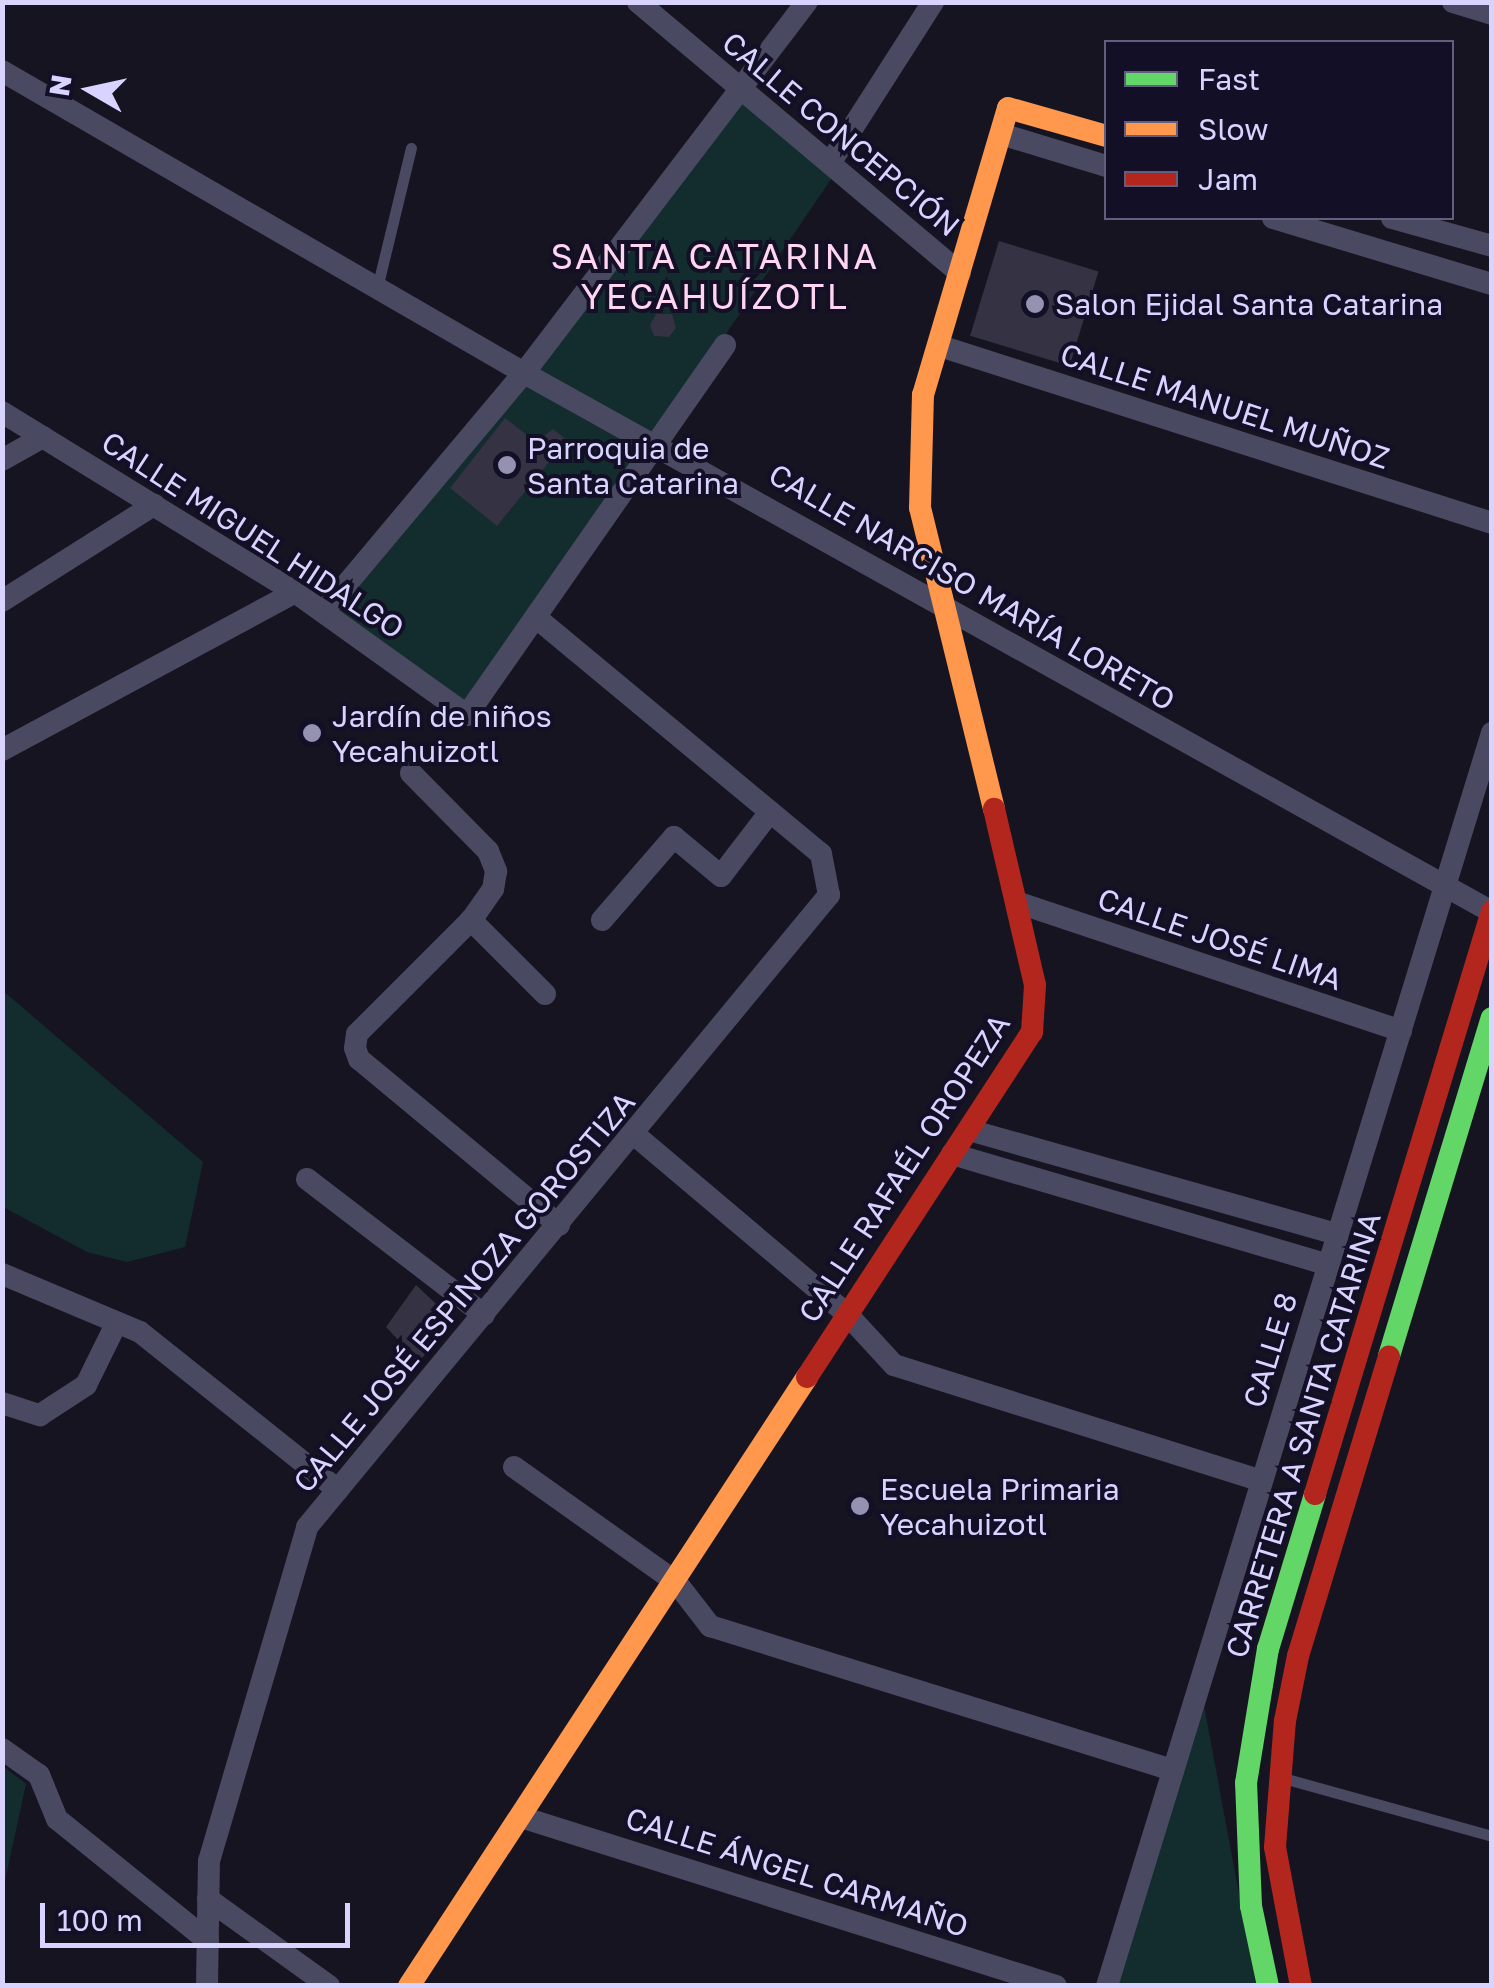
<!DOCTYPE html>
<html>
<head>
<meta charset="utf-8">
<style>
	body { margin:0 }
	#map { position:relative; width:1494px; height:1988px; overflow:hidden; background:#161421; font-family:"Golos Text",sans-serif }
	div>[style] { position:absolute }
	.green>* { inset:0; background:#132c2d }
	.building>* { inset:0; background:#343243; transform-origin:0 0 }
	.lane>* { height:11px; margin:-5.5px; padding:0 5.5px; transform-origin:5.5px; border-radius:5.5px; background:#4a4962 }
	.street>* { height:22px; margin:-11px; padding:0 11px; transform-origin:11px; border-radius:11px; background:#4a4962 }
	.fast>* { height:22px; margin:-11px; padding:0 11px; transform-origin:11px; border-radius:11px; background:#63d668 }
	.slow>* { height:22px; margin:-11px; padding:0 11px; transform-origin:11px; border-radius:11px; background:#ff974d }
	.jam>* { height:22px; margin:-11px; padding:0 11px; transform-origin:11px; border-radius:11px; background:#b3261e }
	.dots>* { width:28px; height:28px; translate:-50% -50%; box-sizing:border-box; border:5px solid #130f26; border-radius:50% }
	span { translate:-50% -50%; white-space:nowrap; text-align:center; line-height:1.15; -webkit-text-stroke:8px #130f26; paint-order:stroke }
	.street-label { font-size:30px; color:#d9d4ff }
	.poi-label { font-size:30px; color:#d9d4ff }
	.left { translate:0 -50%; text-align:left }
	.quarter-label { font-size:35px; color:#ffd6f0; letter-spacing:2.5px }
	.frame { position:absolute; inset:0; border:5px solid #d9d4ff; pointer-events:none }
	.legend { position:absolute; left:1104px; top:40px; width:350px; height:180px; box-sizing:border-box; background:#130f26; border:2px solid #625e7d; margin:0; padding:12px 18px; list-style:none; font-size:30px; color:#d9d4ff }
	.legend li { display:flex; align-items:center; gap:20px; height:50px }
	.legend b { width:50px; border:2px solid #625e7d }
	.north { position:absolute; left:40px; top:40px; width:100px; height:100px; -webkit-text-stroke:8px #130f26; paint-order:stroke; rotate:279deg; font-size:28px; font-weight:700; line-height:40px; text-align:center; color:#d9d4ff }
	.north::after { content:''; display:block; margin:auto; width:35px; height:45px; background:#d9d4ff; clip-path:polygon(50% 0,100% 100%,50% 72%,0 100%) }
	.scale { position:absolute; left:40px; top:1903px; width:310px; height:45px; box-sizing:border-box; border:5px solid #d9d4ff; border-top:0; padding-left:12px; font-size:30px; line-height:35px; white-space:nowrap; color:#d9d4ff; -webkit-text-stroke:8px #130f26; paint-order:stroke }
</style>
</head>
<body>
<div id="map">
	<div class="green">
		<i style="clip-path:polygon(746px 86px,840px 166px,654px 440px,526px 367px)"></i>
		<i style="clip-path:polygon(522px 368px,650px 440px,467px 714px,333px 618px)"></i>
		<i style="clip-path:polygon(2px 990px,203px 1162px,185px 1247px,127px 1262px,87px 1252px,3px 1207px)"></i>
		<i style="clip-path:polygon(1200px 1684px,1256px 1985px,1107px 1986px)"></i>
		<i style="clip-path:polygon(3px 1766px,26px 1784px,3px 1890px)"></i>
	</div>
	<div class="building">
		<i style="left:999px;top:241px;width:104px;height:99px;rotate:17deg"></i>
		<i style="clip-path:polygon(656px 314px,672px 314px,676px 328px,669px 337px,654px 336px,650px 325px)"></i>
		<i style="clip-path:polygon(505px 418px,536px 442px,553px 429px,567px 440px,497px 526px,450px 488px)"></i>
		<i style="clip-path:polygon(416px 1285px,452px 1319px,419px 1362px,386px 1327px)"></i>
	</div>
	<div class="lane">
		<i style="left:378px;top:284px;width:140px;rotate:-76.4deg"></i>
		<i style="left:1283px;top:1778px;width:217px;rotate:15.5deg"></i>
	</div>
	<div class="street">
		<i style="left:638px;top:2px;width:421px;rotate:40.1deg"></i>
		<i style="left:1453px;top:2px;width:41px;rotate:17.1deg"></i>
		<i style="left:2px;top:71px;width:603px;rotate:30.05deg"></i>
		<i style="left:524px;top:373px;width:1108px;rotate:29.11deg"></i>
		<i style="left:1001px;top:134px;width:110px;rotate:16.9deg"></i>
		<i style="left:832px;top:160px;width:188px;rotate:-57.4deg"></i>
		<i style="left:1273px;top:218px;width:229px;rotate:16.8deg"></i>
		<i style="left:1392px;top:218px;width:104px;rotate:15.6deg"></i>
		<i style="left:940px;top:346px;width:580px;rotate:17.78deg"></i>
		<i style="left:2px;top:412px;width:344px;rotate:31.6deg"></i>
		<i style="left:295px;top:592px;width:211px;rotate:35.6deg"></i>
		<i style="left:467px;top:715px;width:451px;rotate:-55.1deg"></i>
		<i style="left:2px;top:460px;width:47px;rotate:-29.3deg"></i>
		<i style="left:2px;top:601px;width:180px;rotate:-32.3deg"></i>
		<i style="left:324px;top:611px;width:311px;rotate:-50deg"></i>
		<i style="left:524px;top:373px;width:467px;rotate:-52.7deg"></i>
		<i style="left:2px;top:750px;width:333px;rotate:-28.3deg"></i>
		<i style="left:411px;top:773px;width:110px;rotate:45.4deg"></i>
		<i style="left:488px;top:851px;width:22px;rotate:68deg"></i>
		<i style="left:496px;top:871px;width:18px;rotate:99deg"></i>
		<i style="left:493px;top:889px;width:38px;rotate:125deg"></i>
		<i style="left:1019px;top:903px;width:403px;rotate:18.5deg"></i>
		<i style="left:602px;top:920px;width:110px;rotate:-49.1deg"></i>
		<i style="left:674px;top:837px;width:61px;rotate:39.7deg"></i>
		<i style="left:721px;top:876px;width:81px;rotate:-52.6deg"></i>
		<i style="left:545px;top:994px;width:105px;rotate:-135deg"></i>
		<i style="left:471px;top:920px;width:161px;rotate:135deg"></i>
		<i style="left:357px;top:1034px;width:14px;rotate:98deg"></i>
		<i style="left:355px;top:1048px;width:12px;rotate:70deg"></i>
		<i style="left:359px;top:1059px;width:260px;rotate:39.7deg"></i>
		<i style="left:969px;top:1130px;width:382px;rotate:15.8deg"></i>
		<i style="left:635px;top:1135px;width:276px;rotate:40.2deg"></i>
		<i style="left:846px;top:1313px;width:71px;rotate:47.3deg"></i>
		<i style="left:894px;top:1365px;width:385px;rotate:17.5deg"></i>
		<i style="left:952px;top:1154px;width:392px;rotate:16.4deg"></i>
		<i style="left:307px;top:1179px;width:223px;rotate:37.5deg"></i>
		<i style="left:2px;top:1274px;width:150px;rotate:22.8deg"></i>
		<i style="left:140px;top:1332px;width:253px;rotate:38.6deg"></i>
		<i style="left:2px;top:1403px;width:40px;rotate:18deg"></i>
		<i style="left:40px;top:1415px;width:55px;rotate:-33.1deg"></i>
		<i style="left:86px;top:1385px;width:68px;rotate:-63.8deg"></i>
		<i style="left:514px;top:1467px;width:199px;rotate:35.4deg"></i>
		<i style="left:676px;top:1582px;width:56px;rotate:52.3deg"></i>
		<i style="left:710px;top:1626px;width:485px;rotate:17.3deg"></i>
		<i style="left:2px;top:1749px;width:45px;rotate:35.1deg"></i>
		<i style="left:39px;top:1775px;width:48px;rotate:67.8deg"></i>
		<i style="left:57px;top:1819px;width:194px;rotate:38.9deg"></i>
		<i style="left:521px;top:1817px;width:561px;rotate:17.53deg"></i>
		<i style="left:208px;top:1899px;width:149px;rotate:35.7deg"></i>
		<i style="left:207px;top:1986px;width:125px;rotate:-89.1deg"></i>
		<i style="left:209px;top:1861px;width:348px;rotate:-73.6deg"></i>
		<i style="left:307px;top:1527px;width:820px;rotate:-50.45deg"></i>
		<i style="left:829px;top:895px;width:42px;rotate:-101deg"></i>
		<i style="left:821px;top:854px;width:368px;rotate:-140.3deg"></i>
		<i style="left:1107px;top:1986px;width:1311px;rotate:-72.92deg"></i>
	</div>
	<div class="fast">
		<i style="left:1389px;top:1356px;width:353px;rotate:-73.1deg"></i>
		<i style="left:1268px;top:1986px;width:82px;rotate:-102deg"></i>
		<i style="left:1251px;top:1906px;width:123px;rotate:-92.3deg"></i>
		<i style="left:1246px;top:1783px;width:136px;rotate:-80.7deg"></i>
		<i style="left:1268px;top:1649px;width:162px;rotate:-73.1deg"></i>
	</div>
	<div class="slow">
		<i style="left:994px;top:809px;width:310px;rotate:-103.8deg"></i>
		<i style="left:920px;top:508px;width:113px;rotate:-88.5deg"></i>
		<i style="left:923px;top:395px;width:299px;rotate:-73.5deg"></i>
		<i style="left:1008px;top:108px;width:102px;rotate:15.9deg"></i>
		<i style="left:409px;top:1986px;width:728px;rotate:-56.83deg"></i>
	</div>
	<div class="jam">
		<i style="left:807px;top:1377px;width:412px;rotate:-56.9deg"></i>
		<i style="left:1032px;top:1032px;width:47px;rotate:-86.3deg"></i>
		<i style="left:1035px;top:985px;width:181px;rotate:-103.1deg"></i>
		<i style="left:1315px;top:1494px;width:609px;rotate:-73.11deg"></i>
		<i style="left:1301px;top:1986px;width:141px;rotate:-100.6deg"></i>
		<i style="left:1275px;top:1847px;width:126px;rotate:-85.5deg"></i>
		<i style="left:1285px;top:1721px;width:66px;rotate:-78.7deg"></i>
		<i style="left:1298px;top:1656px;width:313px;rotate:-73.1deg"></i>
	</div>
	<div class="dots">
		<i style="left:1035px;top:304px;background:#9591b1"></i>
		<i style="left:507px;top:465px;background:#9591b1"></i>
		<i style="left:312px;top:733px;background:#9591b1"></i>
		<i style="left:860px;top:1506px;background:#9591b1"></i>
	</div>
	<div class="street-label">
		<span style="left:841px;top:134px;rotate:40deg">CALLE CONCEPCIÓN</span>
		<span style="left:1225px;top:406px;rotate:18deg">CALLE MANUEL MUÑOZ</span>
		<span style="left:253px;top:535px;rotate:33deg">CALLE MIGUEL HIDALGO</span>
		<span style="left:972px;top:587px;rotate:30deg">CALLE NARCISO MARÍA LORETO</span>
		<span style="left:1220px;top:939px;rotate:19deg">CALLE JOSÉ LIMA</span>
		<span style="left:904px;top:1168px;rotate:-57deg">CALLE RAFAÉL OROPEZA</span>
		<span style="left:464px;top:1292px;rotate:-50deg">CALLE JOSÉ ESPINOZA GOROSTIZA</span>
		<span style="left:1270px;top:1350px;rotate:-73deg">CALLE 8</span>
		<span style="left:1303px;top:1435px;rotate:-73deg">CARRETERA A SANTA CATARINA</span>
		<span style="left:797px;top:1872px;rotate:18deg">CALLE ÁNGEL CARMAÑO</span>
	</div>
	<div class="poi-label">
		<span class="left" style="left:1055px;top:304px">Salon Ejidal Santa Catarina</span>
		<span class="left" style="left:527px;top:465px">Parroquia de<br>Santa Catarina</span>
		<span class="left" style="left:332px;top:733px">Jardín de niños<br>Yecahuizotl</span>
		<span class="left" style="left:880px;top:1506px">Escuela Primaria<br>Yecahuizotl</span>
	</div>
	<div class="quarter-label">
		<span style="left:715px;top:276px">SANTA CATARINA<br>YECAHUÍZOTL</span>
	</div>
	<div class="frame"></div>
	<ul class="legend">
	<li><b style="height:12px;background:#63d668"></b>Fast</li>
	<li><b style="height:12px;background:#ff974d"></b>Slow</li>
	<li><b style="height:12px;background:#b3261e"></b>Jam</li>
	</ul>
	<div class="north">N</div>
	<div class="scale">100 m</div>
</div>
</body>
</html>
